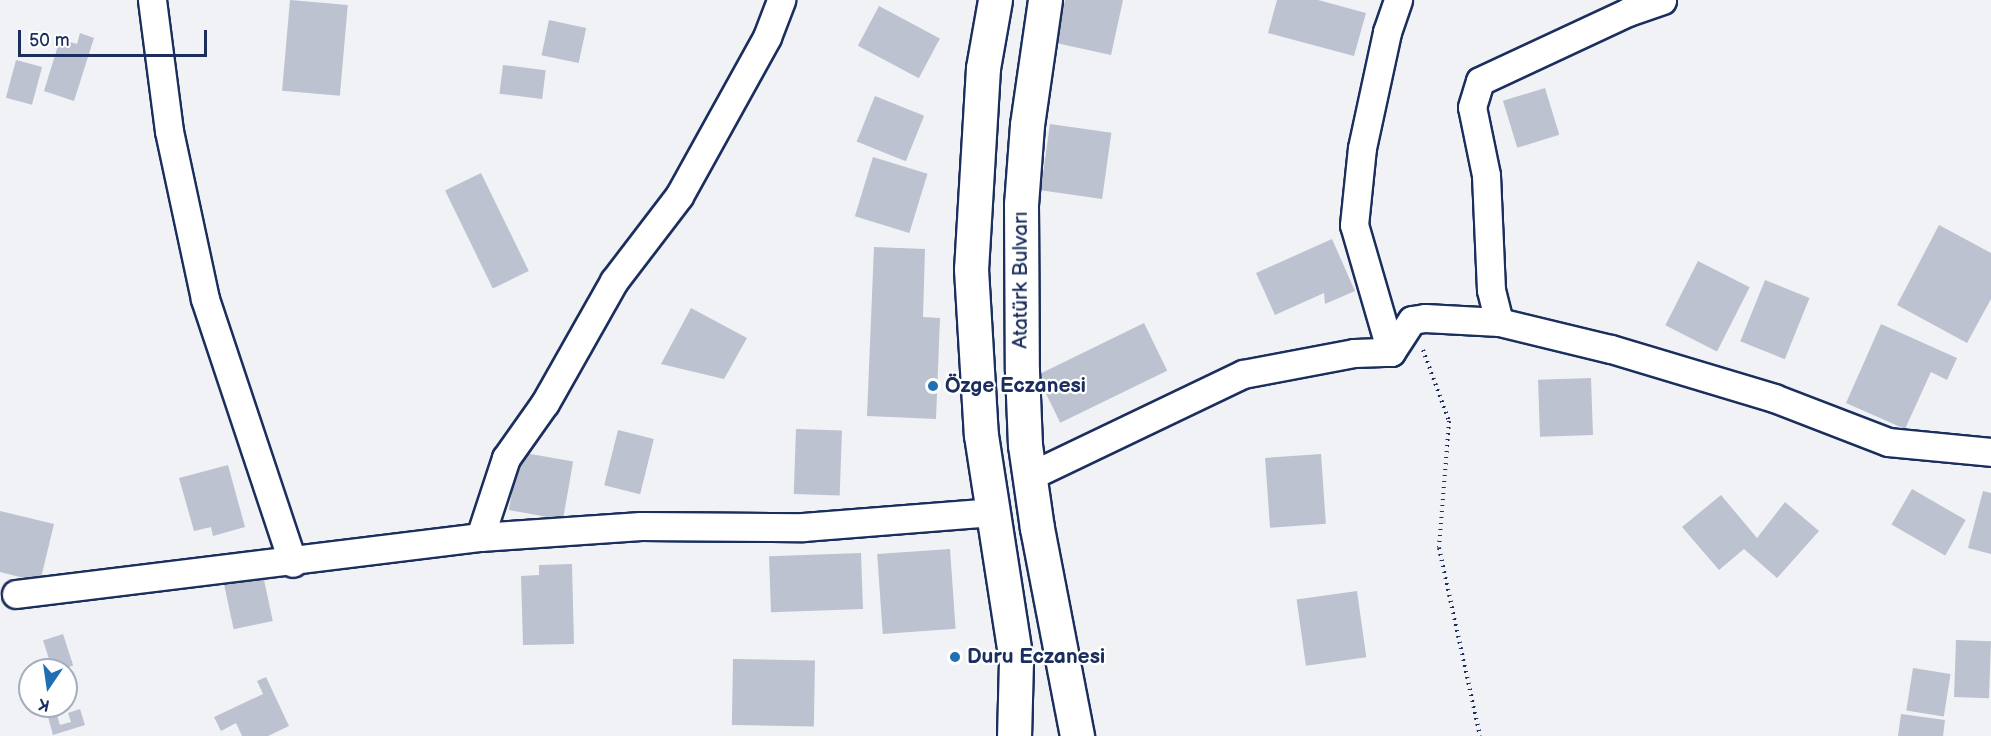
<!DOCTYPE html>
<html>
<head>
<meta charset="utf-8">
<style>
	body { margin:0 }
	#map { position:relative; width:1991px; height:736px; overflow:hidden; background:#f1f2f5; font-family:"Balsamiq Sans",sans-serif }
	div>[style] { position:absolute }
	.building>* { inset:0; background:#bcc2d0; transform-origin:0 0 }
	.path>* { height:4px; margin-top:-2px; transform-origin:0; background:repeating-linear-gradient(90deg,#1b2f5e 0 1.5px,transparent 0 6px) }
	.roads { filter:drop-shadow(2px 0 #1b2f5e) drop-shadow(-2px 0 #1b2f5e) drop-shadow(0 2px #1b2f5e) drop-shadow(0 -2px #1b2f5e) }
	.minor>* { height:27px; margin:-13.5px; padding:0 13.5px; transform-origin:13.5px; border-radius:13.5px; background:#fff }
	.trunk>* { height:33px; margin:-16.5px; padding:0 16.5px; transform-origin:16.5px; border-radius:16.5px; background:#fff }
	.dots>* { width:16px; height:16px; translate:-50% -50%; box-sizing:border-box; border:3px solid #fff; border-radius:50% }
	span { translate:-50% -50%; white-space:nowrap; text-align:center; line-height:1.15; -webkit-text-stroke:4.5px #fff; paint-order:stroke }
	.street-label { font-size:21px; color:#1b2f5e }
	.poi-label { font-size:21px; color:#1b2f5e; font-weight:700 }
	.left { translate:0 -50%; text-align:left }
	.north { position:absolute; left:18px; top:658px; width:60px; height:60px; box-sizing:border-box; background:#fff; border:2px solid #a4acbf; border-radius:50%; rotate:193deg; font-size:16px; font-weight:700; line-height:24px; text-align:center; color:#1b2f5e }
	.north::after { content:''; display:block; margin:auto; width:21px; height:27px; background:#1f6fb2; clip-path:polygon(50% 0,100% 100%,50% 72%,0 100%) }
	.scale { position:absolute; left:18px; top:30px; width:189px; height:27px; box-sizing:border-box; border:3px solid #1b2f5e; border-top:0; padding-left:8px; font-size:18px; line-height:21px; white-space:nowrap; color:#1b2f5e; -webkit-text-stroke:4px #fff; paint-order:stroke }
</style>
</head>
<body>
<div id="map">
	<div class="building">
		<i style="left:290px;top:0;width:58px;height:91px;rotate:5deg"></i>
		<i style="clip-path:polygon(1065px 0,1123px 0,1111px 55px,1056px 43px)"></i>
		<i style="clip-path:polygon(1277px 0,1318px 0,1366px 13px,1354px 56px,1268px 33px)"></i>
		<i style="left:879px;top:6px;width:69px;height:45px;rotate:28deg"></i>
		<i style="left:549px;top:20px;width:38px;height:36px;rotate:12deg"></i>
		<i style="clip-path:polygon(80px 33px,94px 38px,74px 101px,44px 91px,60px 39px,77px 44px)"></i>
		<i style="left:16px;top:60px;width:27px;height:39px;rotate:15deg"></i>
		<i style="left:503px;top:65px;width:43px;height:29px;rotate:7deg"></i>
		<i style="left:1545px;top:88px;width:49px;height:44px;rotate:73deg"></i>
		<i style="left:875px;top:96px;width:53px;height:49px;rotate:22deg"></i>
		<i style="left:1050px;top:124px;width:62px;height:67px;rotate:8deg"></i>
		<i style="left:873px;top:157px;width:57px;height:62px;rotate:17deg"></i>
		<i style="left:481px;top:173px;width:109px;height:40px;rotate:64deg"></i>
		<i style="clip-path:polygon(1939px 225px,1991px 253px,1991px 299px,1967px 343px,1897px 305px)"></i>
		<i style="clip-path:polygon(1332px 239px,1355px 291px,1325px 304px,1324px 293px,1275px 315px,1256px 273px)"></i>
		<i style="clip-path:polygon(874px 247px,925px 249px,923px 317px,940px 318px,936px 419px,867px 416px)"></i>
		<i style="left:1698px;top:261px;width:58px;height:72px;rotate:27deg"></i>
		<i style="left:1765px;top:280px;width:48px;height:66px;rotate:22deg"></i>
		<i style="clip-path:polygon(691px 308px,747px 338px,724px 379px,661px 364px)"></i>
		<i style="left:1144px;top:323px;width:53px;height:119px;rotate:64deg"></i>
		<i style="clip-path:polygon(1881px 324px,1957px 358px,1947px 380px,1931px 372px,1905px 429px,1846px 403px)"></i>
		<i style="left:1591px;top:378px;width:57px;height:53px;rotate:88deg"></i>
		<i style="left:796px;top:429px;width:46px;height:65px;rotate:2deg"></i>
		<i style="left:618px;top:430px;width:37px;height:57px;rotate:14deg"></i>
		<i style="left:519px;top:452px;width:55px;height:59px;rotate:10deg"></i>
		<i style="left:1321px;top:454px;width:70px;height:56px;rotate:86deg"></i>
		<i style="clip-path:polygon(228px 465px,245px 527px,213px 536px,211px 527px,194px 531px,179px 478px)"></i>
		<i style="left:1912px;top:489px;width:62px;height:41px;rotate:30deg"></i>
		<i style="clip-path:polygon(1983px 491px,1991px 493px,1991px 554px,1968px 548px)"></i>
		<i style="clip-path:polygon(1721px 495px,1757px 538px,1785px 502px,1819px 531px,1777px 578px,1744px 549px,1719px 570px,1682px 527px)"></i>
		<i style="clip-path:polygon(0 511px,54px 524px,40px 582px,0 572px)"></i>
		<i style="left:950px;top:549px;width:80px;height:73px;rotate:86deg"></i>
		<i style="left:861px;top:553px;width:56px;height:92px;rotate:88deg"></i>
		<i style="clip-path:polygon(572px 564px,574px 644px,523px 645px,521px 576px,539px 575px,539px 565px)"></i>
		<i style="left:263px;top:575px;width:47px;height:40px;rotate:78deg"></i>
		<i style="left:1357px;top:591px;width:67px;height:61px;rotate:82deg"></i>
		<i style="left:63px;top:634px;width:33px;height:21px;rotate:72deg"></i>
		<i style="left:1956px;top:640px;width:35px;height:57px;rotate:2deg"></i>
		<i style="left:733px;top:659px;width:82px;height:66px;rotate:1deg"></i>
		<i style="left:1913px;top:668px;width:38px;height:43px;rotate:9deg"></i>
		<i style="clip-path:polygon(266px 677px,289px 726px,268px 736px,242px 736px,236px 723px,221px 731px,214px 717px,263px 694px,257px 681px)"></i>
		<i style="clip-path:polygon(80px 709px,85px 725px,53px 735px,48px 717px,57px 715px,60px 725px,71px 722px,68px 713px)"></i>
		<i style="clip-path:polygon(1901px 714px,1945px 720px,1943px 736px,1898px 736px)"></i>
	</div>
	<div class="path">
		<i style="left:1423px;top:350px;width:76px;rotate:69.9deg"></i>
		<i style="left:1449px;top:421px;width:127px;rotate:94.5deg"></i>
		<i style="left:1439px;top:548px;width:192px;rotate:77.7deg"></i>
	</div>
	<div class="roads">
		<div class="minor">
			<i style="left:152px;top:0;width:132px;rotate:82.6deg"></i>
			<i style="left:169px;top:131px;width:172px;rotate:77.9deg"></i>
			<i style="left:205px;top:299px;width:278px;rotate:71.6deg"></i>
			<i style="left:1499px;top:322px;width:33px;rotate:-104deg"></i>
			<i style="left:1491px;top:290px;width:115px;rotate:-92.5deg"></i>
			<i style="left:1486px;top:175px;width:69px;rotate:-101.6deg"></i>
			<i style="left:1472px;top:107px;width:27px;rotate:-73deg"></i>
			<i style="left:1480px;top:81px;width:163px;rotate:-25deg"></i>
			<i style="left:1628px;top:12px;width:36px;rotate:-19deg"></i>
			<i style="left:1391px;top:352px;width:132px;rotate:-106.2deg"></i>
			<i style="left:1354px;top:225px;width:77px;rotate:-84.1deg"></i>
			<i style="left:1362px;top:148px;width:119px;rotate:-77.8deg"></i>
			<i style="left:1387px;top:32px;width:34px;rotate:-71deg"></i>
			<i style="left:1032px;top:475px;width:234px;rotate:-25.6deg"></i>
			<i style="left:1243px;top:374px;width:113px;rotate:-10.7deg"></i>
			<i style="left:1354px;top:353px;width:37px;rotate:-2deg"></i>
			<i style="left:1391px;top:352px;width:38px;rotate:-57deg"></i>
			<i style="left:1412px;top:320px;width:13px;rotate:-9deg"></i>
			<i style="left:1425px;top:318px;width:74px;rotate:3.1deg"></i>
			<i style="left:1499px;top:322px;width:115px;rotate:13.6deg"></i>
			<i style="left:1611px;top:349px;width:170px;rotate:16.7deg"></i>
			<i style="left:1774px;top:398px;width:122px;rotate:21.1deg"></i>
			<i style="left:1888px;top:442px;width:103px;rotate:5.5deg"></i>
			<i style="left:480px;top:537px;width:83px;rotate:-71.8deg"></i>
			<i style="left:506px;top:458px;width:67px;rotate:-54.7deg"></i>
			<i style="left:545px;top:403px;width:140px;rotate:-60.5deg"></i>
			<i style="left:614px;top:281px;width:107px;rotate:-52.6deg"></i>
			<i style="left:679px;top:196px;width:182px;rotate:-61deg"></i>
			<i style="left:767px;top:37px;width:40px;rotate:-69deg"></i>
			<i style="left:16px;top:594px;width:467px;rotate:-7deg"></i>
			<i style="left:480px;top:537px;width:161px;rotate:-3.9deg"></i>
			<i style="left:641px;top:526px;width:162px;rotate:0.4deg"></i>
			<i style="left:803px;top:527px;width:190px;rotate:-4.5deg"></i>
		</div>
		<div class="trunk">
			<i style="left:995px;top:0;width:69px;rotate:100deg"></i>
			<i style="left:983px;top:68px;width:201px;rotate:93.4deg"></i>
			<i style="left:971px;top:269px;width:166px;rotate:86.6deg"></i>
			<i style="left:981px;top:435px;width:229px;rotate:81.2deg"></i>
			<i style="left:1016px;top:661px;width:75px;rotate:91.5deg"></i>
			<i style="left:1045px;top:0;width:126px;rotate:98.2deg"></i>
			<i style="left:1027px;top:125px;width:79px;rotate:94.3deg"></i>
			<i style="left:1021px;top:204px;width:167px;rotate:89.7deg"></i>
			<i style="left:1022px;top:371px;width:74px;rotate:87.7deg"></i>
			<i style="left:1025px;top:445px;width:84px;rotate:81.8deg"></i>
			<i style="left:1037px;top:528px;width:212px;rotate:79.1deg"></i>
		</div>
	</div>
	<div class="dots">
		<i style="left:933px;top:386px;background:#1f6fb2"></i>
		<i style="left:955px;top:657px;background:#1f6fb2"></i>
	</div>
	<div class="street-label">
		<span style="left:1021px;top:280px;rotate:-90deg">Atatürk Bulvarı</span>
	</div>
	<div class="poi-label">
		<span class="left" style="left:945px;top:386px">Özge Eczanesi</span>
		<span class="left" style="left:967px;top:657px">Duru Eczanesi</span>
	</div>
	<div class="north">K</div>
	<div class="scale">50 m</div>
</div>
</body>
</html>
